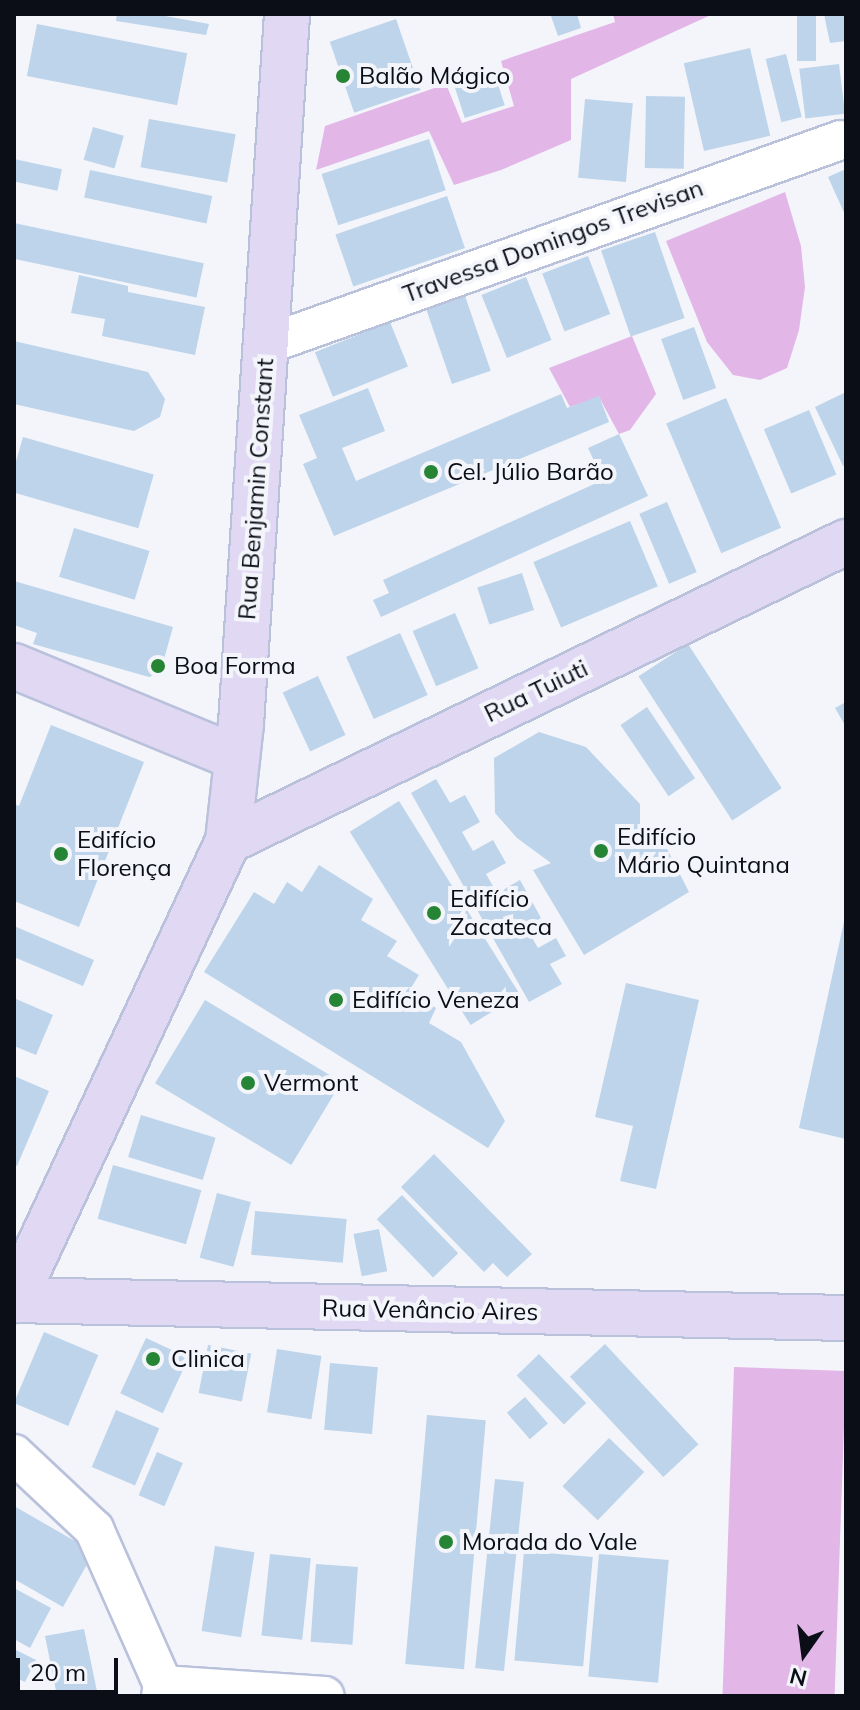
<!DOCTYPE html>
<html>
<head>
<meta charset="utf-8">
<style>
	body { margin:0 }
	#map { position:relative; width:860px; height:1710px; overflow:hidden; background:#f3f5fb; font-family:Mulish,sans-serif }
	div>[style] { position:absolute }
	.green>* { inset:0; background:#e3b6e8; transform-origin:0 0 }
	.building>* { inset:0; background:#bdd4ea; transform-origin:0 0 }
	.roads { filter:drop-shadow(2px 0 #b9c1db) drop-shadow(-2px 0 #b9c1db) drop-shadow(0 2px #b9c1db) drop-shadow(0 -2px #b9c1db) }
	.street>* { height:38px; margin:-19px; padding:0 19px; transform-origin:19px; border-radius:19px; background:#fff }
	.secondary>* { height:44px; margin:-22px; padding:0 22px; transform-origin:22px; border-radius:22px; background:#e1d8f3 }
	.dots>* { width:22px; height:22px; translate:-50% -50%; box-sizing:border-box; border:4px solid #f3f5fb; border-radius:50% }
	span { translate:-50% -50%; white-space:nowrap; text-align:center; line-height:1.15; -webkit-text-stroke:8px #f3f5fb; paint-order:stroke }
	.poi-label { font-size:24px; color:#0b0e17 }
	.left { translate:0 -50%; text-align:left }
	.street-label { font-size:24px; color:#0b0e17 }
	.frame { position:absolute; inset:0; border:16px solid #0b0e17; pointer-events:none }
	.north { position:absolute; left:764px; top:1614px; width:80px; height:80px; -webkit-text-stroke:6px #f3f5fb; paint-order:stroke; rotate:194deg; font-size:22px; font-weight:700; line-height:32px; text-align:center; color:#0b0e17 }
	.north::after { content:''; display:block; margin:auto; width:28px; height:36px; background:#0b0e17; clip-path:polygon(50% 0,100% 100%,50% 72%,0 100%) }
	.scale { position:absolute; left:16px; top:1658px; width:102px; height:36px; box-sizing:border-box; border:4px solid #0b0e17; border-top:0; padding-left:10px; font-size:24px; line-height:28px; white-space:nowrap; color:#0b0e17; -webkit-text-stroke:6px #f3f5fb; paint-order:stroke }
</style>
</head>
<body>
<div id="map">
	<div class="green">
		<i style="clip-path:polygon(613px 14px,713px 14px,571px 79px,571px 140px,501px 170px,454px 185px,429px 131px,316px 170px,325px 126px,446px 84px,462px 123px,514px 106px,501px 61px,615px 22px)"></i>
		<i style="clip-path:polygon(785px 192px,801px 246px,805px 287px,799px 330px,787px 368px,760px 380px,733px 375px,707px 342px,666px 241px)"></i>
		<i style="clip-path:polygon(632px 336px,656px 394px,630px 430px,619px 434px,599px 397px,570px 407px,549px 368px)"></i>
		<i style="left:734px;top:1367px;width:112px;height:329px;rotate:2deg"></i>
	</div>
	<div class="building">
		<i style="clip-path:polygon(117px 14px,154px 14px,209px 24px,206px 35px,116px 21px)"></i>
		<i style="clip-path:polygon(577px 14px,581px 28px,558px 36px,551px 16px)"></i>
		<i style="left:797px;top:14px;width:19px;height:47px"></i>
		<i style="clip-path:polygon(824px 14px,846px 14px,846px 41px,830px 43px)"></i>
		<i style="left:396px;top:19px;width:75px;height:70px;rotate:71deg"></i>
		<i style="left:37px;top:24px;width:153px;height:53px;rotate:11deg"></i>
		<i style="left:750px;top:48px;width:90px;height:68px;rotate:77deg"></i>
		<i style="left:786px;top:54px;width:65px;height:21px;rotate:76deg"></i>
		<i style="left:839px;top:64px;width:50px;height:40px;rotate:83deg"></i>
		<i style="left:493px;top:69px;width:38px;height:42px;rotate:72deg"></i>
		<i style="left:646px;top:96px;width:39px;height:72px;rotate:1deg"></i>
		<i style="left:585px;top:99px;width:48px;height:79px;rotate:5deg"></i>
		<i style="left:149px;top:119px;width:88px;height:49px;rotate:10deg"></i>
		<i style="left:93px;top:127px;width:32px;height:34px;rotate:16deg"></i>
		<i style="left:429px;top:139px;width:54px;height:113px;rotate:72deg"></i>
		<i style="left:14px;top:159px;width:49px;height:22px;rotate:12deg"></i>
		<i style="clip-path:polygon(846px 169px,846px 217px,828px 177px)"></i>
		<i style="left:90px;top:170px;width:125px;height:28px;rotate:12deg"></i>
		<i style="left:447px;top:196px;width:55px;height:118px;rotate:71deg"></i>
		<i style="left:14px;top:223px;width:194px;height:35px;rotate:12deg"></i>
		<i style="left:655px;top:232px;width:91px;height:57px;rotate:71deg"></i>
		<i style="left:588px;top:256px;width:62px;height:49px;rotate:69deg"></i>
		<i style="clip-path:polygon(79px 275px,128px 286px,128px 292px,205px 307px,195px 355px,102px 336px,105px 319px,71px 313px)"></i>
		<i style="left:526px;top:277px;width:68px;height:48px;rotate:68deg"></i>
		<i style="left:465px;top:296px;width:79px;height:41px;rotate:71deg"></i>
		<i style="left:390px;top:322px;width:48px;height:81px;rotate:68deg"></i>
		<i style="left:694px;top:327px;width:65px;height:35px;rotate:70deg"></i>
		<i style="clip-path:polygon(14px 341px,148px 372px,165px 399px,160px 417px,134px 431px,14px 404px)"></i>
		<i style="clip-path:polygon(368px 388px,385px 431px,342px 448px,356px 481px,561px 394px,567px 408px,599px 396px,609px 422px,334px 536px,303px 464px,317px 458px,299px 415px)"></i>
		<i style="clip-path:polygon(846px 392px,846px 465px,843px 466px,815px 407px)"></i>
		<i style="left:726px;top:398px;width:141px;height:65px;rotate:67deg"></i>
		<i style="left:809px;top:410px;width:70px;height:49px;rotate:67deg"></i>
		<i style="clip-path:polygon(619px 434px,648px 496px,381px 617px,373px 600px,389px 593px,383px 580px,603px 480px,588px 448px)"></i>
		<i style="left:23px;top:437px;width:136px;height:56px;rotate:16deg"></i>
		<i style="left:667px;top:502px;width:76px;height:30px;rotate:67deg"></i>
		<i style="left:630px;top:521px;width:71px;height:105px;rotate:67deg"></i>
		<i style="left:74px;top:528px;width:79px;height:51px;rotate:17deg"></i>
		<i style="left:522px;top:573px;width:39px;height:47px;rotate:72deg"></i>
		<i style="clip-path:polygon(14px 581px,173px 627px,160px 673px,149px 677px,33px 644px,37px 633px,14px 625px)"></i>
		<i style="left:455px;top:613px;width:60px;height:46px;rotate:67deg"></i>
		<i style="left:400px;top:633px;width:68px;height:59px;rotate:66deg"></i>
		<i style="left:688px;top:644px;width:172px;height:59px;rotate:57deg"></i>
		<i style="left:318px;top:676px;width:65px;height:39px;rotate:65deg"></i>
		<i style="clip-path:polygon(846px 702px,846px 727px,835px 708px)"></i>
		<i style="left:647px;top:707px;width:86px;height:32px;rotate:56deg"></i>
		<i style="clip-path:polygon(51px 725px,144px 762px,79px 927px,14px 901px,14px 804px,19px 806px)"></i>
		<i style="clip-path:polygon(539px 732px,586px 747px,640px 804px,640px 833px,660px 835px,689px 892px,584px 955px,533px 870px,551px 863px,517px 838px,495px 813px,494px 758px)"></i>
		<i style="clip-path:polygon(436px 779px,450px 803px,465px 795px,480px 822px,462px 832px,473px 851px,493px 840px,506px 863px,486px 874px,497px 893px,520px 880px,541px 918px,526px 927px,538px 948px,556px 938px,566px 956px,550px 964px,562px 984px,529px 1002px,411px 793px)"></i>
		<i style="left:399px;top:801px;width:228px;height:58px;rotate:58deg"></i>
		<i style="clip-path:polygon(319px 865px,373px 899px,361px 920px,397px 941px,387px 956px,419px 975px,409px 991px,436px 1008px,429px 1023px,461px 1042px,505px 1121px,488px 1148px,204px 972px,254px 892px,274px 904px,287px 882px,302px 892px)"></i>
		<i style="clip-path:polygon(845px 917px,846px 917px,846px 1139px,799px 1128px)"></i>
		<i style="clip-path:polygon(14px 926px,94px 960px,83px 986px,14px 957px)"></i>
		<i style="clip-path:polygon(626px 983px,699px 1000px,656px 1189px,620px 1181px,633px 1126px,595px 1117px)"></i>
		<i style="clip-path:polygon(14px 998px,53px 1015px,36px 1055px,14px 1046px)"></i>
		<i style="left:205px;top:1000px;width:159px;height:97px;rotate:31deg"></i>
		<i style="clip-path:polygon(14px 1076px,49px 1091px,17px 1166px,14px 1164px)"></i>
		<i style="left:141px;top:1115px;width:78px;height:44px;rotate:17deg"></i>
		<i style="clip-path:polygon(434px 1154px,532px 1254px,507px 1277px,493px 1263px,484px 1272px,401px 1187px)"></i>
		<i style="left:113px;top:1165px;width:92px;height:56px;rotate:16deg"></i>
		<i style="left:217px;top:1193px;width:35px;height:67px;rotate:15deg"></i>
		<i style="left:402px;top:1195px;width:81px;height:35px;rotate:46deg"></i>
		<i style="left:255px;top:1211px;width:92px;height:44px;rotate:5deg"></i>
		<i style="left:379px;top:1229px;width:43px;height:26px;rotate:79deg"></i>
		<i style="left:44px;top:1332px;width:59px;height:77px;rotate:23deg"></i>
		<i style="left:146px;top:1338px;width:47px;height:61px;rotate:25deg"></i>
		<i style="left:605px;top:1344px;width:137px;height:48px;rotate:47deg"></i>
		<i style="left:208px;top:1345px;width:44px;height:49px;rotate:11deg"></i>
		<i style="left:277px;top:1349px;width:45px;height:64px;rotate:9deg"></i>
		<i style="left:539px;top:1354px;width:68px;height:31px;rotate:46deg"></i>
		<i style="left:330px;top:1363px;width:48px;height:67px;rotate:5deg"></i>
		<i style="left:525px;top:1397px;width:35px;height:24px;rotate:49deg"></i>
		<i style="left:116px;top:1410px;width:47px;height:62px;rotate:23deg"></i>
		<i style="left:427px;top:1415px;width:59px;height:250px;rotate:5deg"></i>
		<i style="left:609px;top:1438px;width:49px;height:67px;rotate:44deg"></i>
		<i style="left:157px;top:1452px;width:28px;height:47px;rotate:23deg"></i>
		<i style="left:495px;top:1479px;width:29px;height:190px;rotate:6deg"></i>
		<i style="clip-path:polygon(14px 1506px,94px 1552px,63px 1607px,14px 1579px)"></i>
		<i style="left:215px;top:1546px;width:40px;height:86px;rotate:9deg"></i>
		<i style="left:524px;top:1551px;width:69px;height:110px;rotate:5deg"></i>
		<i style="left:270px;top:1554px;width:41px;height:82px;rotate:6deg"></i>
		<i style="left:599px;top:1554px;width:70px;height:123px;rotate:5deg"></i>
		<i style="left:316px;top:1564px;width:42px;height:78px;rotate:4deg"></i>
		<i style="clip-path:polygon(14px 1588px,51px 1608px,30px 1648px,14px 1639px)"></i>
		<i style="clip-path:polygon(84px 1629px,98px 1696px,57px 1696px,45px 1636px)"></i>
		<i style="clip-path:polygon(14px 1649px,36px 1660px,25px 1682px,14px 1677px)"></i>
	</div>
	<div class="roads">
		<div class="street">
			<i style="left:265px;top:345px;width:611px;rotate:-19.59deg"></i>
			<i style="left:14px;top:1454px;width:110px;rotate:43.2deg"></i>
			<i style="left:94px;top:1529px;width:171px;rotate:66.1deg"></i>
			<i style="left:163px;top:1685px;width:11px;rotate:100deg"></i>
			<i style="left:163px;top:1685px;width:162px;rotate:3.9deg"></i>
		</div>
		<div class="secondary">
			<i style="left:14px;top:666px;width:241px;rotate:22.4deg"></i>
			<i style="left:228px;top:841px;width:687px;rotate:-25.82deg"></i>
			<i style="left:14px;top:1300px;width:506px;rotate:-65deg"></i>
			<i style="left:228px;top:841px;width:118px;rotate:-83.7deg"></i>
			<i style="left:241px;top:724px;width:711px;rotate:-86.29deg"></i>
			<i style="left:14px;top:1300px;width:832px;rotate:1.24deg"></i>
		</div>
	</div>
	<div class="dots">
		<i style="left:343px;top:76px;background:#268435"></i>
		<i style="left:431px;top:472px;background:#268435"></i>
		<i style="left:158px;top:666px;background:#268435"></i>
		<i style="left:601px;top:851px;background:#268435"></i>
		<i style="left:61px;top:854px;background:#268435"></i>
		<i style="left:434px;top:913px;background:#268435"></i>
		<i style="left:336px;top:1000px;background:#268435"></i>
		<i style="left:248px;top:1083px;background:#268435"></i>
		<i style="left:153px;top:1359px;background:#268435"></i>
		<i style="left:446px;top:1542px;background:#268435"></i>
	</div>
	<div class="poi-label">
		<span class="left" style="left:359px;top:76px">Balão Mágico</span>
		<span class="left" style="left:447px;top:472px">Cel. Júlio Barão</span>
		<span class="left" style="left:174px;top:666px">Boa Forma</span>
		<span class="left" style="left:617px;top:851px">Edifício<br>Mário Quintana</span>
		<span class="left" style="left:77px;top:854px">Edifício<br>Florença</span>
		<span class="left" style="left:450px;top:913px">Edifício<br>Zacateca</span>
		<span class="left" style="left:352px;top:1000px">Edifício Veneza</span>
		<span class="left" style="left:264px;top:1083px">Vermont</span>
		<span class="left" style="left:171px;top:1359px">Clinica</span>
		<span class="left" style="left:462px;top:1542px">Morada do Vale</span>
	</div>
	<div class="street-label">
		<span style="left:553px;top:241px;rotate:-20deg">Travessa Domingos Trevisan</span>
		<span style="left:256px;top:489px;rotate:-86deg">Rua Benjamin Constant</span>
		<span style="left:536px;top:691px;rotate:-26deg">Rua Tuiuti</span>
		<span style="left:430px;top:1310px;rotate:1deg">Rua Venâncio Aires</span>
	</div>
	<div class="frame"></div>
	<div class="north">N</div>
	<div class="scale">20 m</div>
</div>
</body>
</html>
